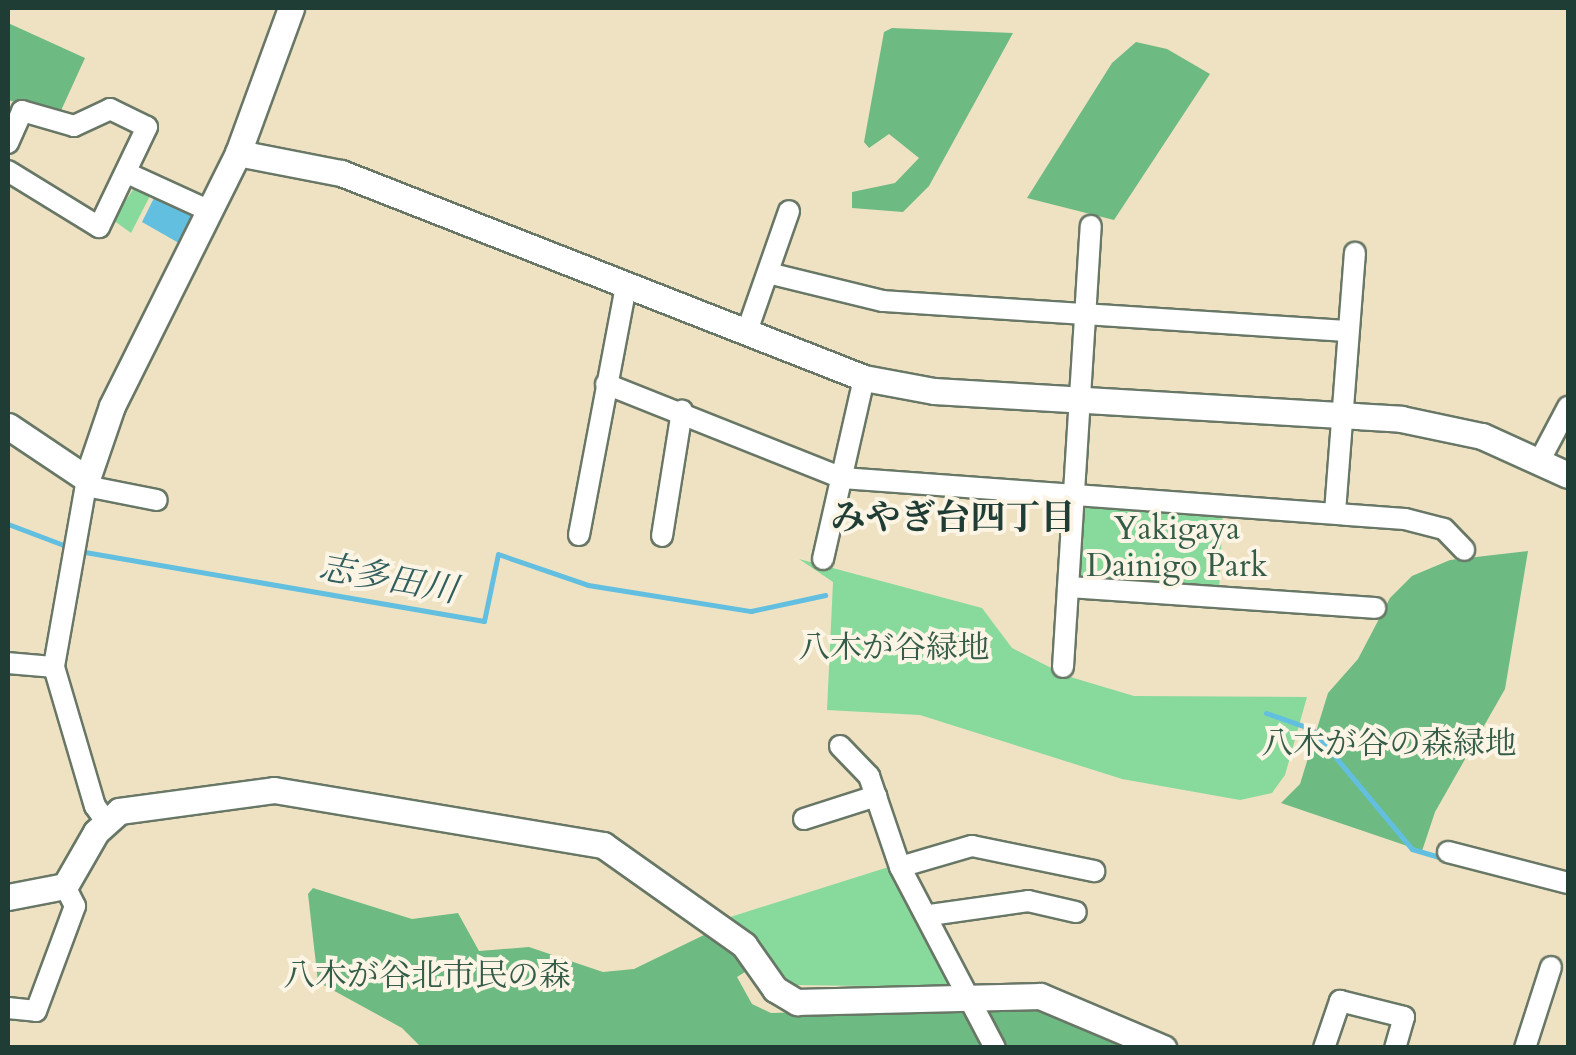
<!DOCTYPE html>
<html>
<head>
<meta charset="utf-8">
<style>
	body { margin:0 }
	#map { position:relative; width:1576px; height:1055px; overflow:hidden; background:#efe2c2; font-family:Cardo,"Noto Serif JP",serif }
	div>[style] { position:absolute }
	.green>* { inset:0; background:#87da9b }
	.forest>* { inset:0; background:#6dba83 }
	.water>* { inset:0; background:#62bfe0 }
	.stream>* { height:5px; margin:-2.5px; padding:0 2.5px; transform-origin:2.5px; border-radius:2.5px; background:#62bfe0 }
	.roads { filter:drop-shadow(2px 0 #687766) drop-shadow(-2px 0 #687766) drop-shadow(0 2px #687766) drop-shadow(0 -2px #687766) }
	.minor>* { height:20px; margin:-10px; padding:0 10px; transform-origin:10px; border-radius:10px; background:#fff }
	.tertiary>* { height:25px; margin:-12.5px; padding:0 12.5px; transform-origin:12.5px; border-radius:12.5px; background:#fff }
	span { translate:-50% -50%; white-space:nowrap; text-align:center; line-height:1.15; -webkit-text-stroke:8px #fcf5e5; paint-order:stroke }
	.park-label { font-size:32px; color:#345c49 }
	.neighbourhood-label { font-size:35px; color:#1f3d34; font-weight:700 }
	.water-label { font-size:35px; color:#305e5f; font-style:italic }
	.frame { position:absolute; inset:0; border:10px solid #1f3d34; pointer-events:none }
</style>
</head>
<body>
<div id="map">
	<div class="green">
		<i style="clip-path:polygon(136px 185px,152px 192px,131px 233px,113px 220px)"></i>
		<i style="clip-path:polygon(1084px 503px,1223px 511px,1219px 592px,1074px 577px,1077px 507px)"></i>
		<i style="clip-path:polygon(799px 559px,982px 608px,1012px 648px,1067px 676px,1134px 696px,1307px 697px,1285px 775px,1272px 793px,1240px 800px,1122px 779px,920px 715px,827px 710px,833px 582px)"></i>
		<i style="clip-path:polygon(895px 865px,951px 974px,947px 987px,792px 985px,762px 949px,724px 919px)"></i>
	</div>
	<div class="forest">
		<i style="clip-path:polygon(8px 23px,85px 58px,59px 115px,8px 100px)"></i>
		<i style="clip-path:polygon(892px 28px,1013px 33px,929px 186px,903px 212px,852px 208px,852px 192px,895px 183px,919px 158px,889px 134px,869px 148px,864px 142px,884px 32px)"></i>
		<i style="clip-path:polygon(1136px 42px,1167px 49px,1210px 74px,1114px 220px,1027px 198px,1112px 63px)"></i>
		<i style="clip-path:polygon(1528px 551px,1505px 689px,1435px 812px,1422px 851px,1281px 803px,1300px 784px,1328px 693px,1358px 659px,1390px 598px,1412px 576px,1450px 560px)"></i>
		<i style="clip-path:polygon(313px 888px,412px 919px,458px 913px,479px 951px,529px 947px,603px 972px,634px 969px,704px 935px,735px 955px,745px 972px,737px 977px,752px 1004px,771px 1013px,1030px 1006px,1140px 1047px,421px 1047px,402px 1028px,318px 982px,308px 894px)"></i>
	</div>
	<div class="water">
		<i style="clip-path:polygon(156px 194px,191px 212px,195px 226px,184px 246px,142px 222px)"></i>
	</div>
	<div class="stream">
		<i style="left:8px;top:524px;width:65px;rotate:20.7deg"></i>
		<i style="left:79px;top:551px;width:411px;rotate:9.8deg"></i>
		<i style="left:484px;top:621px;width:68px;rotate:-78.2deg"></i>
		<i style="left:498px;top:554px;width:95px;rotate:19deg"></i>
		<i style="left:588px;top:585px;width:165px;rotate:9.1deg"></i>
		<i style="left:751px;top:611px;width:76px;rotate:-12.2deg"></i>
		<i style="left:1266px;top:713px;width:49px;rotate:19.2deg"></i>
		<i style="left:1312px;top:729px;width:156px;rotate:50.2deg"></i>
		<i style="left:1412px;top:849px;width:74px;rotate:16.5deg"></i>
	</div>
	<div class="roads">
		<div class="minor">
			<i style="left:8px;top:143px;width:35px;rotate:-66deg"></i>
			<i style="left:22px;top:111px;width:54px;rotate:16.1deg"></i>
			<i style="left:74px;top:126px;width:40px;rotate:-25deg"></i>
			<i style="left:110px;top:109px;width:41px;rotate:25.9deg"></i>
			<i style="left:147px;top:127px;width:111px;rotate:115.6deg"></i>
			<i style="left:99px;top:227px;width:107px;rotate:-148.4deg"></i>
			<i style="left:127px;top:173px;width:89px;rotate:24.6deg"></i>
			<i style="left:768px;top:273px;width:118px;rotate:13.7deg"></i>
			<i style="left:883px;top:301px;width:466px;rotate:3.7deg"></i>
			<i style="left:746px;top:334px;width:130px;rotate:-70.7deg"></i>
			<i style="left:606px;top:384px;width:254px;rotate:21.7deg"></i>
			<i style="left:842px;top:478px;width:564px;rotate:4.17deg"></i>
			<i style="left:1405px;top:519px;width:40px;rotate:14.4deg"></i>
			<i style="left:1444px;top:529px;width:29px;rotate:46deg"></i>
			<i style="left:1541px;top:458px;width:58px;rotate:-62.1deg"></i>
			<i style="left:87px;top:479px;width:191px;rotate:100deg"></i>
			<i style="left:54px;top:667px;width:145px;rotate:73.6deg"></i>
			<i style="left:95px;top:806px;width:17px;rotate:54deg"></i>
			<i style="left:86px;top:486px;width:72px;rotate:11.2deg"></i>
			<i style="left:1335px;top:512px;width:260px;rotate:-85.6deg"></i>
			<i style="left:579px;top:535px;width:253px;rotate:-79.3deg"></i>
			<i style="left:662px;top:536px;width:127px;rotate:-80.9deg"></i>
			<i style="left:823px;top:559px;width:186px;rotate:-77.2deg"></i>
			<i style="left:1068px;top:587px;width:308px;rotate:3.9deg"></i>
			<i style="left:8px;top:663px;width:46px;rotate:5deg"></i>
			<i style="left:1063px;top:667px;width:442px;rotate:-86.4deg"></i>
			<i style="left:840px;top:746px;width:42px;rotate:46deg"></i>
			<i style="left:869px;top:776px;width:96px;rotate:71.2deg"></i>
			<i style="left:900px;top:867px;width:204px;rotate:62.3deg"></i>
			<i style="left:804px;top:819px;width:76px;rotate:-17.7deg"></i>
			<i style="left:1448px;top:852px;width:124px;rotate:14.5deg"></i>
			<i style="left:900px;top:867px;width:75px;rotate:-16.3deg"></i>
			<i style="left:972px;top:846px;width:125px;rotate:11.6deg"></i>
			<i style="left:930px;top:915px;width:99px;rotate:-8.1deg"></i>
			<i style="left:1028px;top:901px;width:49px;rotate:12.9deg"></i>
			<i style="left:8px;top:1008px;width:28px;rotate:6deg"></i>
			<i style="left:36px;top:1011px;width:112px;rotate:-69.6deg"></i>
			<i style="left:75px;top:906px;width:22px;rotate:-117deg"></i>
			<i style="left:1324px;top:1048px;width:50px;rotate:-71.2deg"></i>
			<i style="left:1340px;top:1001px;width:66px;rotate:14deg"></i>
			<i style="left:1404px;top:1017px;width:32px;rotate:106deg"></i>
			<i style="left:1525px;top:1048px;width:85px;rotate:-72.2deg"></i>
		</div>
		<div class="tertiary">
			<i style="left:238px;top:153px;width:105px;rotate:11deg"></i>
			<i style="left:341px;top:173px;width:562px;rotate:21.4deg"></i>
			<i style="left:864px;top:378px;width:71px;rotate:10.5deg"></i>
			<i style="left:934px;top:391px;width:468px;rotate:3.4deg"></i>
			<i style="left:1401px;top:419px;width:83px;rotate:11.9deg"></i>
			<i style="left:1482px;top:436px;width:94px;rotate:24.4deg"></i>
			<i style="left:8px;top:426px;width:95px;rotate:33.9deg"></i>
			<i style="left:87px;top:479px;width:77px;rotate:-71.1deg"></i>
			<i style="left:112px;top:406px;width:283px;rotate:-63.5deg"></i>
			<i style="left:238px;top:153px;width:154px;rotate:-69.9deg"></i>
			<i style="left:8px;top:897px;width:58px;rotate:-10.9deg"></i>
			<i style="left:65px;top:886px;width:62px;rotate:-60.1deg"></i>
			<i style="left:96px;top:832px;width:31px;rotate:-42deg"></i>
			<i style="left:119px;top:811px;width:156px;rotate:-7.7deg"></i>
			<i style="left:274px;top:790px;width:334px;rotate:9.5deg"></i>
			<i style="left:603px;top:845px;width:173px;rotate:35.3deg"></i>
			<i style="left:744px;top:945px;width:54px;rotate:54.8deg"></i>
			<i style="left:775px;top:989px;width:26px;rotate:31deg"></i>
			<i style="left:797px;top:1002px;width:243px;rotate:-1.4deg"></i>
			<i style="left:1040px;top:996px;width:134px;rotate:22.9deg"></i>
		</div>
	</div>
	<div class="park-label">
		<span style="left:1177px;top:548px">Yakigaya<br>Dainigo Park</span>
		<span style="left:894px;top:648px">八木が谷緑地</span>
		<span style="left:1389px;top:744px">八木が谷の森緑地</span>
		<span style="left:427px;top:976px">八木が谷北市民の森</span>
	</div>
	<div class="neighbourhood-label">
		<span style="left:953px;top:518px">みやぎ台四丁目</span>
	</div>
	<div class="water-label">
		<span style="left:388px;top:579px;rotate:10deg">志多田川</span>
	</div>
	<div class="frame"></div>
</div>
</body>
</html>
